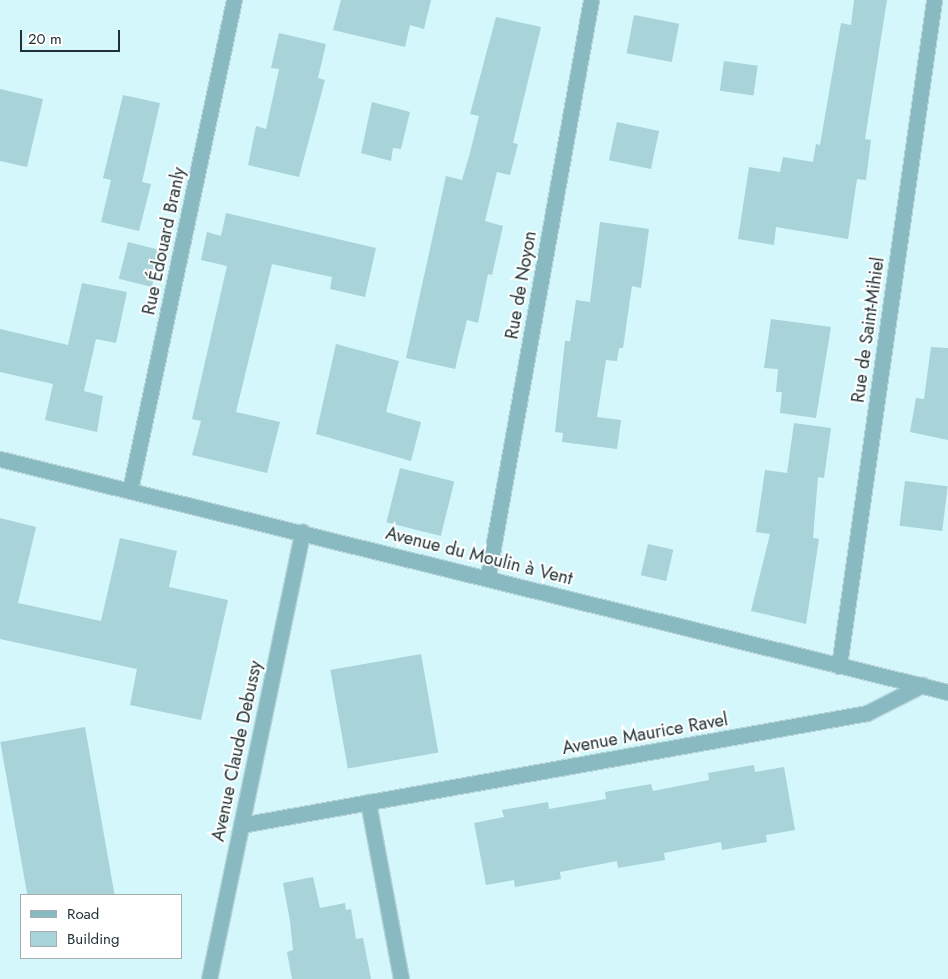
<!DOCTYPE html>
<html>
<head>
<meta charset="utf-8">
<style>
	body { margin:0 }
	#map { position:relative; width:948px; height:979px; overflow:hidden; background:#d4f7fc; font-family:Jost,sans-serif }
	div>[style] { position:absolute }
	.building>* { inset:0; background:#a7d3d9; transform-origin:0 0 }
	.roads { filter:drop-shadow(1px 0 #b4d4d8) drop-shadow(-1px 0 #b4d4d8) drop-shadow(0 1px #b4d4d8) drop-shadow(0 -1px #b4d4d8) }
	.service>* { height:15px; margin:-7.5px; padding:0 7.5px; transform-origin:7.5px; border-radius:7.5px; background:#89bac1 }
	.minor>* { height:15px; margin:-7.5px; padding:0 7.5px; transform-origin:7.5px; border-radius:7.5px; background:#89bac1 }
	span { translate:-50% -50%; white-space:nowrap; text-align:center; line-height:1.15; -webkit-text-stroke:4px #fff; paint-order:stroke }
	.street-label { font-size:18px; color:#213235 }
	.legend { position:absolute; left:20px; top:894px; width:162px; height:65px; box-sizing:border-box; background:#fff; border:1px solid #a6adae; margin:0; padding:6px 9px; list-style:none; font-size:15px; color:#213235 }
	.legend li { display:flex; align-items:center; gap:10px; height:25px }
	.legend b { width:25px; border:1px solid #a6adae }
	.scale { position:absolute; left:20px; top:30px; width:100px; height:22px; box-sizing:border-box; border:2px solid #213235; border-top:0; padding-left:6px; font-size:15px; line-height:18px; white-space:nowrap; color:#213235; -webkit-text-stroke:4px #fff; paint-order:stroke }
</style>
</head>
<body>
<div id="map">
	<div class="building">
		<i style="clip-path:polygon(341px 0,431px 0,424px 29px,410px 25px,405px 47px,333px 30px)"></i>
		<i style="clip-path:polygon(854px 0,887px 0,865px 139px,871px 140px,866px 180px,857px 179px,848px 239px,776px 227px,774px 245px,738px 239px,749px 167px,780px 172px,783px 157px,813px 162px,816px 144px,820px 145px,841px 23px,851px 25px)"></i>
		<i style="left:634px;top:15px;width:46px;height:39px;rotate:11deg"></i>
		<i style="clip-path:polygon(496px 17px,541px 27px,513px 143px,518px 144px,510px 175px,497px 172px,485px 221px,503px 226px,492px 275px,488px 274px,478px 323px,467px 320px,455px 369px,406px 358px,446px 176px,462px 180px,470px 153px,479px 116px,470px 114px)"></i>
		<i style="clip-path:polygon(279px 33px,326px 44px,318px 78px,325px 80px,299px 177px,248px 165px,256px 126px,266px 129px,279px 69px,271px 68px)"></i>
		<i style="left:724px;top:61px;width:34px;height:30px;rotate:8deg"></i>
		<i style="clip-path:polygon(0 89px,43px 99px,27px 167px,0 161px)"></i>
		<i style="clip-path:polygon(123px 95px,160px 103px,142px 182px,151px 184px,139px 231px,101px 222px,111px 180px,103px 178px)"></i>
		<i style="clip-path:polygon(372px 102px,410px 112px,401px 149px,393px 148px,391px 161px,361px 153px)"></i>
		<i style="left:617px;top:122px;width:43px;height:39px;rotate:12deg"></i>
		<i style="clip-path:polygon(226px 213px,376px 248px,365px 297px,330px 289px,332px 277px,272px 264px,236px 412px,280px 422px,267px 473px,192px 455px,201px 421px,192px 419px,227px 266px,201px 260px,207px 232px,221px 236px)"></i>
		<i style="clip-path:polygon(600px 222px,649px 229px,641px 288px,632px 286px,623px 348px,619px 348px,617px 361px,606px 360px,597px 417px,621px 420px,617px 449px,562px 442px,563px 433px,555px 432px,565px 341px,570px 341px,576px 300px,590px 302px)"></i>
		<i style="left:128px;top:242px;width:34px;height:38px;rotate:14deg"></i>
		<i style="clip-path:polygon(82px 283px,127px 292px,116px 343px,96px 339px,84px 391px,103px 396px,97px 432px,45px 420px,53px 384px,0 372px,0 329px,68px 345px)"></i>
		<i style="clip-path:polygon(771px 319px,831px 327px,816px 418px,780px 413px,782px 392px,776px 392px,778px 369px,764px 368px)"></i>
		<i style="clip-path:polygon(336px 344px,399px 361px,386px 412px,421px 422px,411px 461px,316px 434px)"></i>
		<i style="clip-path:polygon(931px 347px,948px 348px,948px 440px,910px 432px,916px 398px,924px 399px)"></i>
		<i style="clip-path:polygon(794px 423px,831px 428px,824px 478px,818px 477px,813px 538px,819px 539px,806px 624px,751px 611px,770px 534px,756px 532px,765px 470px,787px 473px)"></i>
		<i style="left:400px;top:468px;width:56px;height:56px;rotate:14deg"></i>
		<i style="left:905px;top:481px;width:43px;height:45px;rotate:7deg"></i>
		<i style="clip-path:polygon(0 518px,36px 527px,18px 603px,101px 621px,120px 538px,177px 551px,169px 587px,228px 600px,201px 720px,130px 705px,137px 669px,0 639px)"></i>
		<i style="left:648px;top:544px;width:26px;height:32px;rotate:13deg"></i>
		<i style="left:421px;top:654px;width:100px;height:92px;rotate:80deg"></i>
		<i style="left:85px;top:727px;width:171px;height:86px;rotate:80deg"></i>
		<i style="clip-path:polygon(754px 765px,755px 772px,784px 767px,795px 830px,766px 835px,767px 842px,722px 850px,721px 842px,664px 853px,665px 860px,618px 868px,617px 861px,560px 872px,561px 879px,515px 887px,514px 880px,486px 885px,474px 823px,504px 817px,502px 810px,548px 802px,549px 809px,606px 799px,605px 792px,651px 784px,653px 791px,709px 780px,708px 773px)"></i>
		<i style="clip-path:polygon(313px 877px,320px 908px,345px 903px,346px 910px,351px 909px,356px 939px,363px 938px,371px 979px,292px 979px,287px 952px,293px 950px,290px 921px,283px 883px)"></i>
	</div>
	<div class="roads">
		<div class="service">
			<i style="left:368px;top:802px;width:180px;rotate:79.4deg"></i>
			<i style="left:241px;top:825px;width:636px;rotate:-10.14deg"></i>
			<i style="left:867px;top:713px;width:62px;rotate:-27deg"></i>
		</div>
		<div class="minor">
			<i style="left:0;top:459px;width:976px;rotate:13.81deg"></i>
			<i style="left:130px;top:490px;width:501px;rotate:-78.02deg"></i>
			<i style="left:488px;top:576px;width:585px;rotate:-79.86deg"></i>
			<i style="left:839px;top:666px;width:673px;rotate:-81.88deg"></i>
			<i style="left:209px;top:979px;width:457px;rotate:-78.2deg"></i>
		</div>
	</div>
	<div class="street-label">
		<span style="left:164px;top:241px;rotate:-78deg">Rue Édouard Branly</span>
		<span style="left:521px;top:285px;rotate:-80deg">Rue de Noyon</span>
		<span style="left:868px;top:330px;rotate:-82deg">Rue de Saint-Mihiel</span>
		<span style="left:479px;top:556px;rotate:14deg">Avenue du Moulin à Vent</span>
		<span style="left:645px;top:734px;rotate:-10deg">Avenue Maurice Ravel</span>
		<span style="left:237px;top:751px;rotate:-78deg">Avenue Claude Debussy</span>
	</div>
	<ul class="legend">
	<li><b style="height:6px;background:#89bac1"></b>Road</li>
	<li><b style="height:14px;background:#a7d3d9"></b>Building</li>
	</ul>
	<div class="scale">20 m</div>
</div>
</body>
</html>
